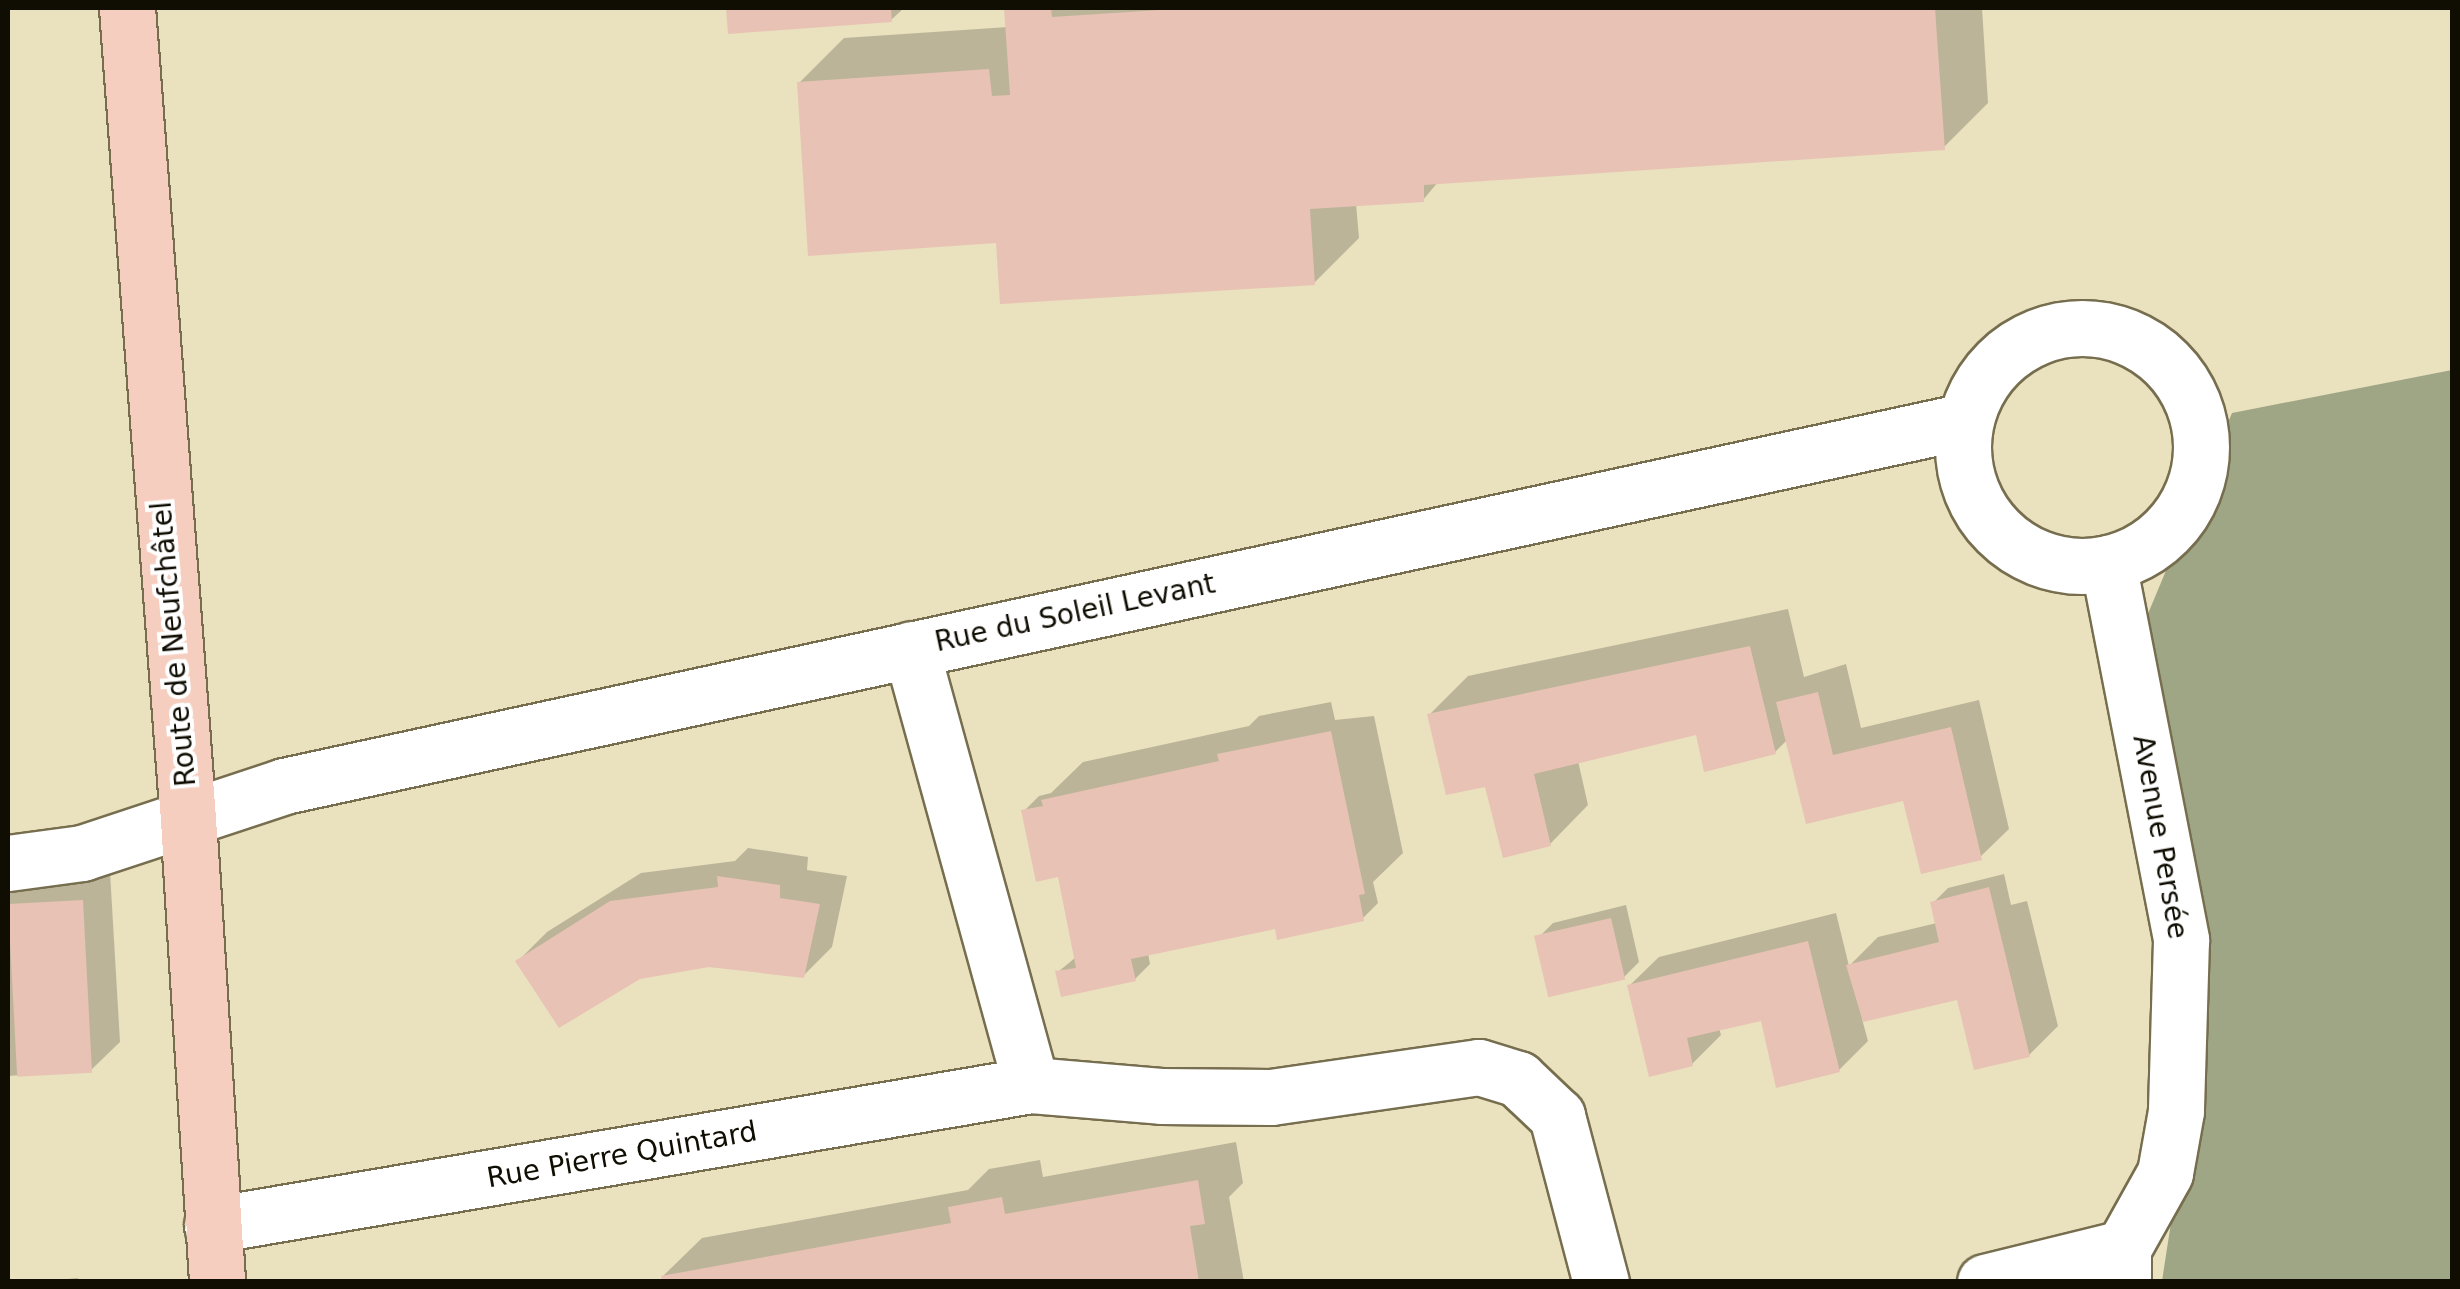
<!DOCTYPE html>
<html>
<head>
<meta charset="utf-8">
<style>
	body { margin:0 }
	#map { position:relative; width:2460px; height:1289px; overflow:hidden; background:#eae1be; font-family:"DejaVu Sans",sans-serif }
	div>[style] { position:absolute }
	.forest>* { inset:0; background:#9ea685 }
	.shadow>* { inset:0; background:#0003 }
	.building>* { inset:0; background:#e8c2b4; transform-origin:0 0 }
	.roads { filter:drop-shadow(2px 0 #766e4e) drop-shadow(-2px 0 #766e4e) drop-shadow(0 2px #766e4e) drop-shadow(0 -2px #766e4e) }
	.street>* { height:55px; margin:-27.5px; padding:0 27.5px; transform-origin:27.5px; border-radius:27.5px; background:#fff }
	.street>.ring { margin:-27.5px; padding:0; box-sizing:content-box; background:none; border:55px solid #fff; border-radius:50% }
	.secondary>* { height:55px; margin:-27.5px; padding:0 27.5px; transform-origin:27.5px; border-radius:27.5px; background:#f5cec0 }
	span { translate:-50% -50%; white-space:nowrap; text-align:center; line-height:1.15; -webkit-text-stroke:8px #fff; paint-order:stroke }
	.street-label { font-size:28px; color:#100d03 }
	.frame { position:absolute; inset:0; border:10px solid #100d03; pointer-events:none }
</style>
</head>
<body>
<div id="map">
	<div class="forest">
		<i style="clip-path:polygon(2452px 370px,2452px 1281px,2162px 1281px,2206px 996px,2142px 628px,2232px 413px)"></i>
	</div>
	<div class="shadow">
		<i style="clip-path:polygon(728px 8px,904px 8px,891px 20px,730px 31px)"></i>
		<i style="clip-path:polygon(1007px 8px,1982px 8px,1988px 103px,1943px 148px,1438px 182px,1423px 200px,1356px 204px,1359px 238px,1314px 283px,998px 240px,799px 83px,844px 38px,1008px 27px)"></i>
		<i style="clip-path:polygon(1788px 609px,1804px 677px,1846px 664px,1861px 728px,1979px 700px,2009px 829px,1980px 857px,1904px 798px,1788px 739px,1775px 752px,1698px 732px,1578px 761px,1588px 805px,1550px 844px,1487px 784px,1429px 715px,1468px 676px)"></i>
		<i style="clip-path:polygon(1331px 702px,1335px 720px,1374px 716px,1403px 853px,1373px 882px,1378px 903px,1363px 918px,1283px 925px,1148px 953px,1150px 964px,1135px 979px,1058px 972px,1076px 957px,1059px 875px,1024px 811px,1039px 796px,1051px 793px,1083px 762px,1249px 726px,1259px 716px)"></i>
		<i style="clip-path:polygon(748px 848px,808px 857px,807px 870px,847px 876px,832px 947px,803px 976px,709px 964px,518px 961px,547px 932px,641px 873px,735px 861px)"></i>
		<i style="clip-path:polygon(110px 872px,120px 1042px,91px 1070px,8px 1076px,8px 884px)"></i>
		<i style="clip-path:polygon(2004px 874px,2011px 905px,2027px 901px,2058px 1026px,2029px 1055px,1959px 997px,1862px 1019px,1868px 1041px,1839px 1070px,1763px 1018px,1719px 1028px,1721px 1035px,1692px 1064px,1630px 985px,1659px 957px,1836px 913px,1849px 966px,1878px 937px,1937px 923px,1933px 903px,1948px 888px)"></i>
		<i style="clip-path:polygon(1626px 905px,1639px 962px,1624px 977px,1538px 938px,1553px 923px)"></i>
		<i style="clip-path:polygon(1236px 1142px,1243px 1183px,1229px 1197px,1244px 1282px,664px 1282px,663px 1276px,702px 1238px,968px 1190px,989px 1169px,1040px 1160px,1043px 1177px)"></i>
		<i style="clip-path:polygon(78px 1278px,79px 1282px,34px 1282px)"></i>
	</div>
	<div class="building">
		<i style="clip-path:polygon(726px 8px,891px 8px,892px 22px,728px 34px)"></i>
		<i style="clip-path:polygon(1004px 8px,1051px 8px,1052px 17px,1190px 8px,1935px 8px,1945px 150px,1424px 185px,1424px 202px,1310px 209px,1315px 285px,1000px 304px,996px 243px,808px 256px,797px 82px,989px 69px,992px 96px,1010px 95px)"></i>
		<i style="clip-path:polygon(1750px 646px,1776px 754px,1704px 772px,1696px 735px,1534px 774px,1551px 846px,1503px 858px,1485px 787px,1446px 795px,1427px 714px)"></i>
		<i style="clip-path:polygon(1818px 692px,1833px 755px,1951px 727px,1982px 860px,1921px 874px,1903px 801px,1806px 824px,1776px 702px)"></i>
		<i style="clip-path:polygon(1331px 731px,1365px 894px,1359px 895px,1364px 921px,1277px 940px,1275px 929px,1131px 959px,1136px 981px,1061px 997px,1055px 971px,1076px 968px,1058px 877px,1036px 882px,1021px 810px,1043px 806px,1041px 800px,1219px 761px,1217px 754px)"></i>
		<i style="clip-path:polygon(717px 876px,780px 885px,780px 898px,820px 904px,804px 978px,709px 967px,640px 979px,559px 1028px,515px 961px,610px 901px,718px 887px)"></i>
		<i style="clip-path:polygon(1989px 887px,2030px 1057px,1974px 1070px,1957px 1000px,1863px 1022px,1846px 965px,1939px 942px,1930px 902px)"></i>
		<i style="left:83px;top:900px;width:173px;height:75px;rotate:87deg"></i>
		<i style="left:1611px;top:918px;width:63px;height:79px;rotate:77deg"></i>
		<i style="clip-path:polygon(1808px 941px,1840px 1072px,1776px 1088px,1761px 1021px,1687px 1038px,1693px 1066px,1649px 1077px,1627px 985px)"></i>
		<i style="clip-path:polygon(1198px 1180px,1205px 1224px,1190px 1226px,1199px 1282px,662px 1282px,661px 1276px,951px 1223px,948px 1207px,1002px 1197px,1005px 1214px)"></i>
	</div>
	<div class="roads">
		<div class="street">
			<i class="ring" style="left:1963px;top:328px;width:183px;height:183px"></i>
			<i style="left:2108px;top:563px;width:384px;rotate:79deg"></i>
			<i style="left:2181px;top:940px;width:171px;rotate:91.7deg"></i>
			<i style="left:2176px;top:1111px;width:63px;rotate:100.1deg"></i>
			<i style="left:2165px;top:1173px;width:86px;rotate:119.2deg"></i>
			<i style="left:2123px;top:1248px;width:34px;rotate:90deg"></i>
			<i style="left:8px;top:863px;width:75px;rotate:-7.7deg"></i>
			<i style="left:82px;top:853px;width:213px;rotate:-18.3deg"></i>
			<i style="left:284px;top:786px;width:1720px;rotate:-12.25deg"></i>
			<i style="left:1031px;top:1085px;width:130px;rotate:4.8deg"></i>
			<i style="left:1161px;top:1096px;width:110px;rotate:0.5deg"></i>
			<i style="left:1271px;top:1097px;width:210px;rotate:-8.2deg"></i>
			<i style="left:1479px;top:1067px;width:41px;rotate:17.1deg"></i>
			<i style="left:1518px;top:1079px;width:54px;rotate:43.5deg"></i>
			<i style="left:1557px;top:1116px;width:172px;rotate:75.2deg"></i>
			<i style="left:212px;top:1225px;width:831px;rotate:-9.7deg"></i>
			<i style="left:1031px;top:1085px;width:452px;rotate:-105.4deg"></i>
			<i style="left:1985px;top:1282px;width:142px;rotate:-13.8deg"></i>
		</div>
		<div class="secondary">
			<i style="left:127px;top:8px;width:813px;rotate:85.7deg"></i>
			<i style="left:188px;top:819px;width:464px;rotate:86.4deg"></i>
		</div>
	</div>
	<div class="street-label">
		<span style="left:1075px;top:613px;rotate:-12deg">Rue du Soleil Levant</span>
		<span style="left:174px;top:644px;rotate:-95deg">Route de Neufchâtel</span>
		<span style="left:2160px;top:837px;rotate:80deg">Avenue Persée</span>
		<span style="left:622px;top:1155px;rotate:-10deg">Rue Pierre Quintard</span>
	</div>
	<div class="frame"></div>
</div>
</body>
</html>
